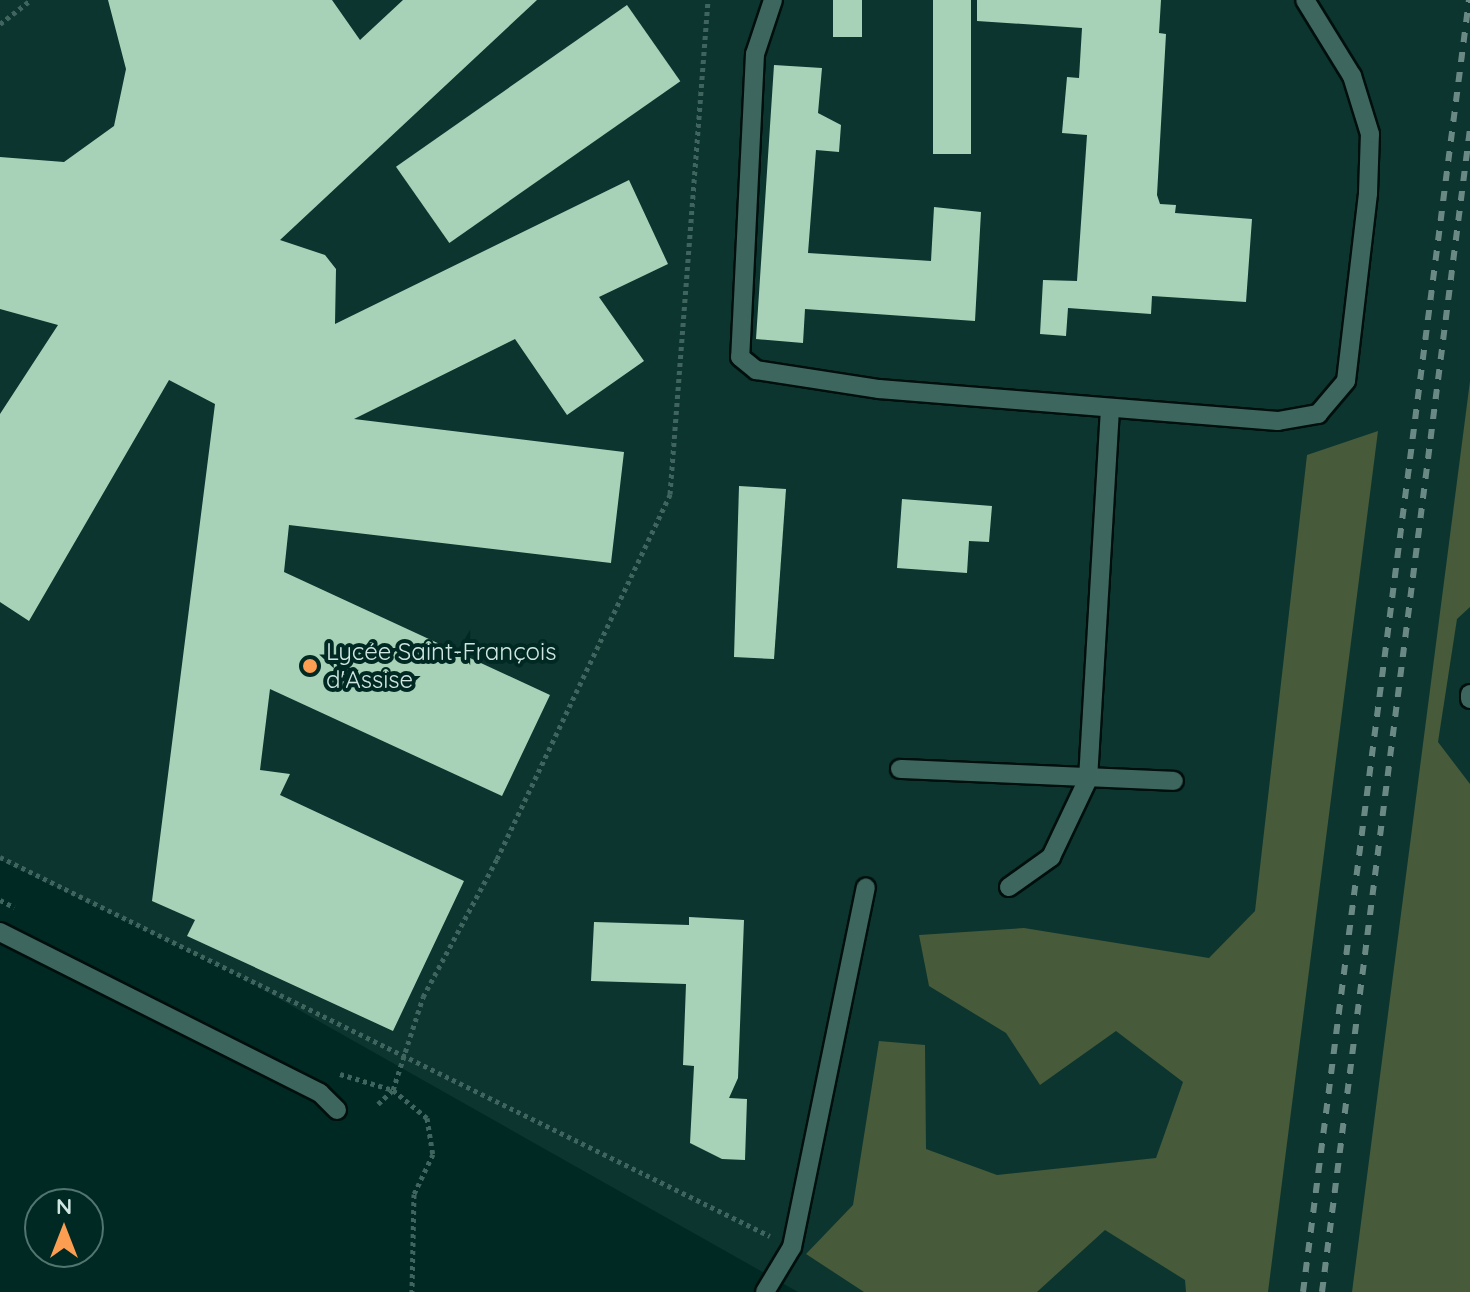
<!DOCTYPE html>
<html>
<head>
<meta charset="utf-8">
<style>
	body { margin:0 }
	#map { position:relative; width:1470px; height:1292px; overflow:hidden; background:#002923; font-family:Quicksand,sans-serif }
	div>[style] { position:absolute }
	.built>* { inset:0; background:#0c3530 }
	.forest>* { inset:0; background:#475a39 }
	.building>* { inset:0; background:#a8d2b7; transform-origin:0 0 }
	.path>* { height:5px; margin-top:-2.5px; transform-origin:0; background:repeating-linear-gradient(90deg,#40645e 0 4px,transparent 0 8px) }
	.roads { filter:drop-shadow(2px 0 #000f0c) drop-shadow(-2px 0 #000f0c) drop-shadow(0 2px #000f0c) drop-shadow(0 -2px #000f0c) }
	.lane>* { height:18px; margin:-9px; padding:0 9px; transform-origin:9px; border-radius:9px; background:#3d665f }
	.rail>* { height:6px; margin-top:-3px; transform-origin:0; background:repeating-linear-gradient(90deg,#6a8984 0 10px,transparent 0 20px) }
	.dots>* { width:22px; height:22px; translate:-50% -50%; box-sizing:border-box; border:4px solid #002923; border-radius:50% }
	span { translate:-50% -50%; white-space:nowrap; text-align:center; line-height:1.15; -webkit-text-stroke:8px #002923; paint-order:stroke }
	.poi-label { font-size:24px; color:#d0e6e1 }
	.left { translate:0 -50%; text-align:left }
	.north { position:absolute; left:24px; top:1188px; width:80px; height:80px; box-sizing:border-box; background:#002923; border:2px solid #53756f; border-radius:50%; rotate:0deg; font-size:22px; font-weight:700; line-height:32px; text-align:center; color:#d0e6e1 }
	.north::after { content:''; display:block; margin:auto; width:28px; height:36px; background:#fb9e51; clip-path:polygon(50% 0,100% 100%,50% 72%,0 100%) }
</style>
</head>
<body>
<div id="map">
	<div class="built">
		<i style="clip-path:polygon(0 0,1470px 0,1470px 1292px,798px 1292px,237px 975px,0 860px)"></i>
	</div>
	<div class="forest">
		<i style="clip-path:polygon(1470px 381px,1470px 607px,1457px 619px,1438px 742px,1470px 784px,1470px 1292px,1352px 1292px)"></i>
		<i style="clip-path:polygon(1378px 431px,1268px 1292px,1186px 1292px,1185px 1280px,1105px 1230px,1037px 1292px,864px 1292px,806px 1254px,853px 1205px,879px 1041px,925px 1045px,926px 1149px,997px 1175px,1156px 1158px,1183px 1082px,1116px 1031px,1040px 1085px,1006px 1033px,929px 986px,919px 935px,1024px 928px,1209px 958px,1255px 911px,1307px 455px)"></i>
	</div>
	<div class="building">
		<i style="clip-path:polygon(108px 0,332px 0,360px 40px,403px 0,537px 0,280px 240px,325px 255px,336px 269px,335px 324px,629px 180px,668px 264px,599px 297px,644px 361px,567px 415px,515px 339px,354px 419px,624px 452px,611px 563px,289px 525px,284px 572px,550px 695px,502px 796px,270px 689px,260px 770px,290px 774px,280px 795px,464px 881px,393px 1031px,187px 936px,195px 920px,152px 901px,215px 404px,169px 380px,29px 621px,0 602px,0 414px,58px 325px,0 309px,0 157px,64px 162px,114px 126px,126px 69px)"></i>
		<i style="left:833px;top:0;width:29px;height:37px"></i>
		<i style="left:933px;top:0;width:38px;height:154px"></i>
		<i style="clip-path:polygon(977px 0,1161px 0,1159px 33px,1166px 34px,1157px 195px,1160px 204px,1176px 205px,1175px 213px,1252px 219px,1246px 302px,1152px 296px,1151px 314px,1068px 308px,1066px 336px,1040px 334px,1043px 280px,1077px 281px,1087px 135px,1062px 133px,1067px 77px,1079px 78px,1082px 28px,977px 21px)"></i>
		<i style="left:627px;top:5px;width:93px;height:282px;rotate:55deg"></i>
		<i style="clip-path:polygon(774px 65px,822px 68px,818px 113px,841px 125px,839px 152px,816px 150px,808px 253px,931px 261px,934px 207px,981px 212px,975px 321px,805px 309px,803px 343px,756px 339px)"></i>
		<i style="clip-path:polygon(739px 486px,786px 489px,774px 659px,734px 657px)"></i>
		<i style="clip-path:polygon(902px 499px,992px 506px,989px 542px,969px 541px,967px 573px,897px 568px)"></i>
		<i style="clip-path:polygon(689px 917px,744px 920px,738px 1078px,729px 1098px,747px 1099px,745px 1160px,722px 1159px,690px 1143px,694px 1066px,683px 1065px,686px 984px,591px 981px,594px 922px,689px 925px)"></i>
	</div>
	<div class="path">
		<i style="left:0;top:24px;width:39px;rotate:-38deg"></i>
		<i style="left:0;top:857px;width:858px;rotate:26.21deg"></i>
		<i style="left:0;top:900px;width:16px;rotate:27deg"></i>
		<i style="left:340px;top:1074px;width:55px;rotate:16.8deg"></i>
		<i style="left:393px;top:1090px;width:44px;rotate:39.5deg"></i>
		<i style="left:427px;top:1118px;width:36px;rotate:81deg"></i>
		<i style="left:433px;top:1154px;width:44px;rotate:115.4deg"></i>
		<i style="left:414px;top:1194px;width:98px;rotate:91.2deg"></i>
		<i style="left:378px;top:1104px;width:21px;rotate:-43deg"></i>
		<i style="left:393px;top:1090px;width:98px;rotate:-72.1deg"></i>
		<i style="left:423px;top:997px;width:157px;rotate:-61.8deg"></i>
		<i style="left:497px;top:859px;width:404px;rotate:-64.6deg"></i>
		<i style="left:670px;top:494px;width:495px;rotate:-85.6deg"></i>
	</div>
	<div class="roads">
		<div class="lane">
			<i style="left:773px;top:0;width:57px;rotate:108.4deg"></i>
			<i style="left:755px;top:54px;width:303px;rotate:92.8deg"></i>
			<i style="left:740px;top:357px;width:21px;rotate:39deg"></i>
			<i style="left:756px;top:370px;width:124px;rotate:8.8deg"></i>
			<i style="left:879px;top:389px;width:400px;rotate:4.6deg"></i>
			<i style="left:1278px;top:421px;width:41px;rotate:-9.9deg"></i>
			<i style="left:1318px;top:414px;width:43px;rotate:-49.7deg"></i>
			<i style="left:1346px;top:381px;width:189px;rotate:-83.3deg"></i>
			<i style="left:1368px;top:193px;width:59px;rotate:-88.1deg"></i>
			<i style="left:1370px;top:134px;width:61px;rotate:-107.2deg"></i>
			<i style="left:1352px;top:76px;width:89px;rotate:-121.7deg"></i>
			<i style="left:1470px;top:694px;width:5px;rotate:90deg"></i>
			<i style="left:900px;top:769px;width:274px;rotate:2.5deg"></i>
			<i style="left:1009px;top:887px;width:52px;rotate:-35.5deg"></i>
			<i style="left:1051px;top:857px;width:86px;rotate:-64.6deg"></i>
			<i style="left:1088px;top:779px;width:370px;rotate:-86.6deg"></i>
			<i style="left:0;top:932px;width:358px;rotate:26.7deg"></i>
			<i style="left:320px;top:1093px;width:24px;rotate:45deg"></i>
			<i style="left:765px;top:1292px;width:52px;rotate:-59deg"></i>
			<i style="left:792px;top:1247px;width:367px;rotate:-78.4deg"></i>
		</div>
	</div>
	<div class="rail">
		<i style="left:1303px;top:1292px;width:1303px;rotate:-82.68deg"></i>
		<i style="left:1322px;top:1292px;width:1173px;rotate:-82.75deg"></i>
	</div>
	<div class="dots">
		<i style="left:310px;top:666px;background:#fb9e51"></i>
	</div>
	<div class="poi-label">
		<span class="left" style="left:326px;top:666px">Lycée Saint-François<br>d'Assise</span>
	</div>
	<div class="north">N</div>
</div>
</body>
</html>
